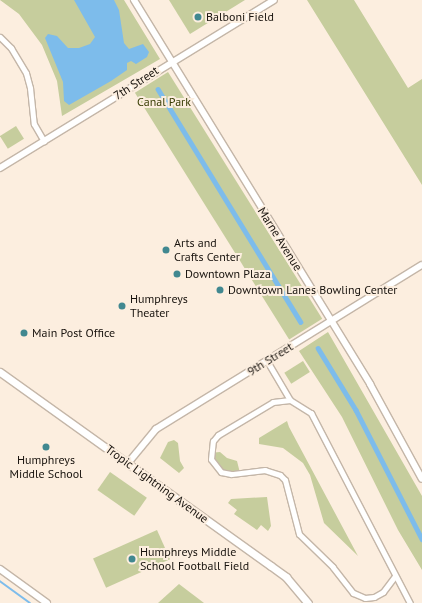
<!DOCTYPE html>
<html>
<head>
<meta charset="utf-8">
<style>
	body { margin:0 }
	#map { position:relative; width:422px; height:603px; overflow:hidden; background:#fceedf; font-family:"PT Sans",sans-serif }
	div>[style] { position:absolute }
	.green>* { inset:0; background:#c6cd9d; transform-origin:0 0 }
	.water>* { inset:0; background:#7dbceb }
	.stream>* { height:1.5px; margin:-0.75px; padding:0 0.75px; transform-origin:0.75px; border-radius:0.75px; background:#7dbceb }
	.canal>* { height:4.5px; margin:-2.25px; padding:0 2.25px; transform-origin:2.25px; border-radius:2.25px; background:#7dbceb }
	.roads { filter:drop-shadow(1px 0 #c4b6a8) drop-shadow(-1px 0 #c4b6a8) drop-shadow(0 1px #c4b6a8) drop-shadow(0 -1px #c4b6a8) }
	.minor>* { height:5px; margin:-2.5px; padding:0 2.5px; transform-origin:2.5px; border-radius:2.5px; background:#fff }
	.tertiary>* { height:6px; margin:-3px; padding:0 3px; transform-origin:3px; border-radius:3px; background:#fff }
	.secondary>* { height:7px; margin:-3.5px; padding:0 3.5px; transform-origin:3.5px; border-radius:3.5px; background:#fff }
	.dots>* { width:11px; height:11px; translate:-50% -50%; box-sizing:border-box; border:2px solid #fceedf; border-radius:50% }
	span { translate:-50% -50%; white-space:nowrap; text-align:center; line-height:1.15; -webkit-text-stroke:4px #fceedf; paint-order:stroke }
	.poi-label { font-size:12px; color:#18130e }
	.left { translate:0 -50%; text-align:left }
	.street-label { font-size:12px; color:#18130e }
	.park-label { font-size:12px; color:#393e05 }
</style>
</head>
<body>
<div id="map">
	<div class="green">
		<i style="clip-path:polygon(0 0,124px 0,160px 59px,62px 116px,57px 81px,42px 45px,19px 14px)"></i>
		<i style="clip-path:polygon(169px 0,245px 0,190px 34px)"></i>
		<i style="clip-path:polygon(307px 0,354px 0,408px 88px,422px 79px,422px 185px)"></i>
		<i style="left:168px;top:72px;width:291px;height:39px;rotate:58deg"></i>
		<i style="left:16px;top:126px;width:15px;height:19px;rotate:58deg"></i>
		<i style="clip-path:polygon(328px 332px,422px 496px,422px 570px,398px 530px,342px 417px,299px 351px)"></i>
		<i style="left:303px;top:361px;width:13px;height:22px;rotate:58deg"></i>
		<i style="clip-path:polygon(287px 421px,289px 427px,358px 556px,324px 523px,310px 475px,303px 463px,283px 448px,259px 444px,259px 438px)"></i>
		<i style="clip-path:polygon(174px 440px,178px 443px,180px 461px,184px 468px,179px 473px,160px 458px,168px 442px)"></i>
		<i style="clip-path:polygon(220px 452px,227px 458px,237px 461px,240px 473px,221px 472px,209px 453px)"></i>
		<i style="left:110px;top:472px;width:45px;height:22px;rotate:35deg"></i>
		<i style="clip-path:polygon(267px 497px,271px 526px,268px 531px,261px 525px,257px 530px,234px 514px,237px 510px,228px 503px,231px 499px)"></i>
		<i style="left:157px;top:530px;width:32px;height:70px;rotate:66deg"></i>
		<i style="clip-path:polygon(179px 584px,204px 603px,158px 603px)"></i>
	</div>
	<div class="water">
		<i style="clip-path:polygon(74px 0,114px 0,119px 10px,124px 43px,129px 49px,143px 44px,149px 52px,147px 57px,136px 64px,131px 61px,127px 63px,127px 70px,111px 81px,69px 105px,64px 101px,63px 82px,45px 38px,48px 34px,57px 36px,68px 48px,79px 48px,90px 44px,95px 37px)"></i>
	</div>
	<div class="stream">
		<i style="left:0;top:581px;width:37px;rotate:36deg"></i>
	</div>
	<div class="canal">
		<i style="left:158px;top:89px;width:273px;rotate:58.5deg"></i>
		<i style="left:318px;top:348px;width:73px;rotate:58.5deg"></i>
		<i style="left:356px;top:410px;width:145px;rotate:62.9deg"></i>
	</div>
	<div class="roads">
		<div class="minor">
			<i style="left:0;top:37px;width:16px;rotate:45deg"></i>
			<i style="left:11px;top:48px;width:29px;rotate:59deg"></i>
			<i style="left:26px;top:73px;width:16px;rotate:75deg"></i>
			<i style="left:30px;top:88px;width:36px;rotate:84deg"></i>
			<i style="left:34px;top:124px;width:20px;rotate:60deg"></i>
			<i style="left:267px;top:361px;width:45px;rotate:59.5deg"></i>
			<i style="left:395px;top:576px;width:20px;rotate:127deg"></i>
			<i style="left:383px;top:592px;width:10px;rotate:151deg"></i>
			<i style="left:374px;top:597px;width:9px;rotate:174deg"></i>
			<i style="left:365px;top:598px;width:13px;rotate:-157deg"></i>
			<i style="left:353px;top:593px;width:33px;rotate:-128deg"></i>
			<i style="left:333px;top:567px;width:47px;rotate:-135.9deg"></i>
			<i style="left:299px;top:534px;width:56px;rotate:-104.5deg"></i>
			<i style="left:285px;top:480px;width:7px;rotate:-135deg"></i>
			<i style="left:280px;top:475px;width:16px;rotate:-162deg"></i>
			<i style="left:265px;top:470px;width:34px;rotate:173deg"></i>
			<i style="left:231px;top:474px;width:10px;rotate:-169deg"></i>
			<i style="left:221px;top:472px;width:16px;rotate:-128deg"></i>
			<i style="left:211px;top:459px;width:18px;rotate:-84deg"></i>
			<i style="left:213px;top:441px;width:8px;rotate:-50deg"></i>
			<i style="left:218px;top:435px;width:64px;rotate:-31deg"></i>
			<i style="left:273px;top:402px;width:17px;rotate:-7deg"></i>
			<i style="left:290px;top:400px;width:25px;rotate:32deg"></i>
			<i style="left:311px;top:413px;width:214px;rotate:62.5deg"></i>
		</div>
		<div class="tertiary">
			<i style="left:134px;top:0;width:451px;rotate:58.4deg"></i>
			<i style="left:370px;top:384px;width:108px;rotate:61.3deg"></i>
			<i style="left:0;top:168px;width:321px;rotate:-31.5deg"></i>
			<i style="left:128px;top:463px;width:44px;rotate:-50.5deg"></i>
			<i style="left:156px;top:429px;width:312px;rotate:-31.7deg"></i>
			<i style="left:0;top:569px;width:58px;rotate:35.9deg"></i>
		</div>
		<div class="secondary">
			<i style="left:0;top:372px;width:333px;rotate:35.6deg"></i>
			<i style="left:271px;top:566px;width:19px;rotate:36deg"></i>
			<i style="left:286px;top:577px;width:34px;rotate:50deg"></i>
		</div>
	</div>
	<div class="dots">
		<i style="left:198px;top:17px;background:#418890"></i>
		<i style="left:166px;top:250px;background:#418890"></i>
		<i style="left:177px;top:274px;background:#418890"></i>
		<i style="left:220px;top:290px;background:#418890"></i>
		<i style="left:122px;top:306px;background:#418890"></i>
		<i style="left:24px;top:333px;background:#418890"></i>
		<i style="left:46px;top:447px;background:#418890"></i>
		<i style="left:132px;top:559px;background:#418890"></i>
	</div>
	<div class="poi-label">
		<span class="left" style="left:206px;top:17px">Balboni Field</span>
		<span class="left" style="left:174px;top:250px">Arts and<br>Crafts Center</span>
		<span class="left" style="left:185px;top:274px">Downtown Plaza</span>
		<span class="left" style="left:228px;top:290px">Downtown Lanes Bowling Center</span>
		<span class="left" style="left:130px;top:306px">Humphreys<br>Theater</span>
		<span class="left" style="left:32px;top:333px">Main Post Office</span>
		<span style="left:46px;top:467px">Humphreys<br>Middle School</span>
		<span class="left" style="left:140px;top:559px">Humphreys Middle<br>School Football Field</span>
	</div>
	<div class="street-label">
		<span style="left:136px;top:83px;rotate:-33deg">7th Street</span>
		<span style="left:280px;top:239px;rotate:58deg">Marne Avenue</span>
		<span style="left:270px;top:359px;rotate:-32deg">9th Street</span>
		<span style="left:157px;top:484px;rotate:36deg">Tropic Lightning Avenue</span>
	</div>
	<div class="park-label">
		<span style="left:164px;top:102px">Canal Park</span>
	</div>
</div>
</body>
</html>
